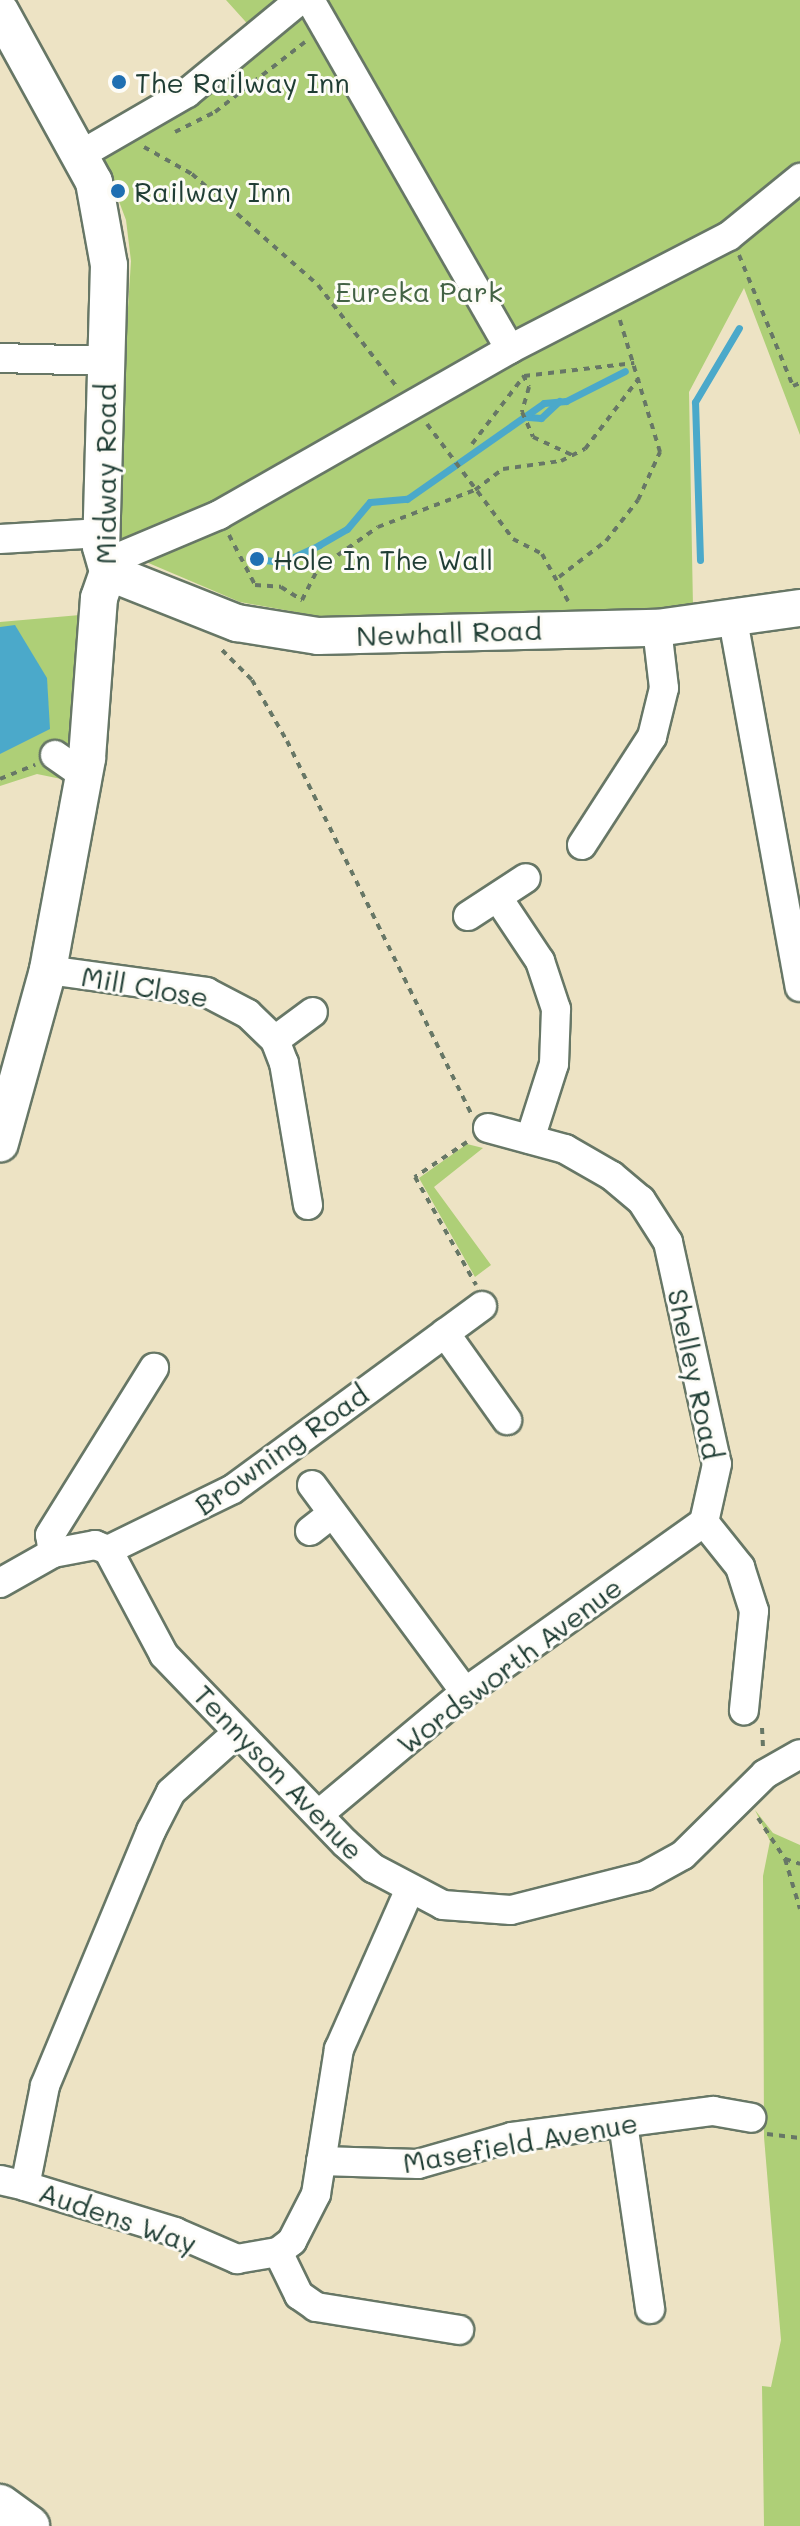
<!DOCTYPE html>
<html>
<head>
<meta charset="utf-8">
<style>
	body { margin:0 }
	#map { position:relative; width:800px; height:2526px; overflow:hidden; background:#ede3c4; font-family:Mali,sans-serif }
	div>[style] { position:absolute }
	.green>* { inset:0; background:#aecf77 }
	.water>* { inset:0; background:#4ba9ca }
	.stream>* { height:7px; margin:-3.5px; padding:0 3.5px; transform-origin:3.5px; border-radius:3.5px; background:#4ba9ca }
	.path>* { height:4px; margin-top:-2px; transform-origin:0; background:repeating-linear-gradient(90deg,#677766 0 6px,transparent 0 12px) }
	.roads { filter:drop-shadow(2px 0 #677766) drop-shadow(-2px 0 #677766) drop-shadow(0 2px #677766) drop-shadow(0 -2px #677766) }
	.minor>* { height:28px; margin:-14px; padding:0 14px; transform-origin:14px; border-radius:14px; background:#fff }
	.major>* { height:36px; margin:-18px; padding:0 18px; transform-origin:18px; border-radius:18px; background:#fff }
	.highway>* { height:40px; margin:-20px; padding:0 20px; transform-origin:20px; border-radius:20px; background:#fff }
	.dots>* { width:22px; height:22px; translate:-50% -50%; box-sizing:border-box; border:4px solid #fdfcf7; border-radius:50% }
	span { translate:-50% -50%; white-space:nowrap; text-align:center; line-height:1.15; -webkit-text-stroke:6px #fdfcf7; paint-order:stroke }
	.poi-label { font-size:28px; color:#1f3d34 }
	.left { translate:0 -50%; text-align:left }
	.park-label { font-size:28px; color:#436245 }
	.street-label { font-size:28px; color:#1f3d34 }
</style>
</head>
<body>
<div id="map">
	<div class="green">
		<i style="clip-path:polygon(226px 0,800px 0,800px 435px,744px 288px,689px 392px,693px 607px,653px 620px,545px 610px,351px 622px,240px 602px,125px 553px,114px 524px,131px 261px,126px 220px,100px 151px,254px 31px)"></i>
		<i style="clip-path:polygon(80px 615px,71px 781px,37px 774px,0 786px,0 622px)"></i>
		<i style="clip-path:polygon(467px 1144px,483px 1148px,434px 1187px,491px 1265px,475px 1277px,419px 1178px)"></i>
		<i style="clip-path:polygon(755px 1810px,773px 1833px,800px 1845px,800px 2526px,764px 2526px,762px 2386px,771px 2387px,781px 2340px,764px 2137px,763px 1876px,770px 1841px)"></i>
	</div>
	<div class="water">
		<i style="clip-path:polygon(15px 625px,47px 678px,50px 729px,0 754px,0 627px)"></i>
	</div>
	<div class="stream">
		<i style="left:528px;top:417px;width:13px;rotate:4deg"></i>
		<i style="left:541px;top:418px;width:25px;rotate:-43deg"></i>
		<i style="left:257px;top:559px;width:26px;rotate:7deg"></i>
		<i style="left:283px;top:562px;width:40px;rotate:-25deg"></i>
		<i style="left:319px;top:545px;width:32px;rotate:-30deg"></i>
		<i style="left:347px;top:529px;width:35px;rotate:-50deg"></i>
		<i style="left:370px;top:502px;width:37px;rotate:-5deg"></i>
		<i style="left:407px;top:499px;width:167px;rotate:-35deg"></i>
		<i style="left:544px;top:403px;width:22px;rotate:-5deg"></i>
		<i style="left:566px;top:401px;width:66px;rotate:-27deg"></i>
		<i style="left:700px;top:560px;width:158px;rotate:-91.8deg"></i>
		<i style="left:695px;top:402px;width:86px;rotate:-59.3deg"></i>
	</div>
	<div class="path">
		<i style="left:175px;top:132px;width:45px;rotate:-26.6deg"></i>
		<i style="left:215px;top:112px;width:114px;rotate:-37.9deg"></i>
		<i style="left:144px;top:147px;width:55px;rotate:29.4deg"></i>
		<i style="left:192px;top:174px;width:168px;rotate:41.4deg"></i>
		<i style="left:318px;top:285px;width:128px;rotate:52.3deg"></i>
		<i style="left:739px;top:255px;width:142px;rotate:67.6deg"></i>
		<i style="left:793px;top:386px;width:8px;rotate:-23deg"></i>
		<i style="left:523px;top:375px;width:13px;rotate:63deg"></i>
		<i style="left:529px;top:387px;width:26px;rotate:106deg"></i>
		<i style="left:522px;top:412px;width:27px;rotate:66deg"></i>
		<i style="left:533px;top:437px;width:43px;rotate:24.8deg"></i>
		<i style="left:427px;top:424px;width:144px;rotate:53.2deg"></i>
		<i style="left:513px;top:539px;width:33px;rotate:27deg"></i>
		<i style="left:542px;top:554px;width:54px;rotate:61deg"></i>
		<i style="left:472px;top:444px;width:86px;rotate:-52.6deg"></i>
		<i style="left:524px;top:376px;width:111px;rotate:-6.7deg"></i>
		<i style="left:229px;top:535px;width:56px;rotate:62.5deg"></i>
		<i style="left:255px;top:585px;width:26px;rotate:4deg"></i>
		<i style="left:281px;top:587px;width:25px;rotate:32deg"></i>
		<i style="left:302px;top:600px;width:35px;rotate:-63deg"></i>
		<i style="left:318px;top:569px;width:73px;rotate:-35deg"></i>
		<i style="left:378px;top:527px;width:104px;rotate:-20.9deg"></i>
		<i style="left:475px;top:490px;width:35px;rotate:-37deg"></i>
		<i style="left:503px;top:469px;width:59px;rotate:-7.9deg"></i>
		<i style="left:561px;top:461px;width:27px;rotate:-27deg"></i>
		<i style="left:585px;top:449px;width:89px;rotate:-52.7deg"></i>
		<i style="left:559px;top:577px;width:59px;rotate:-37.5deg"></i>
		<i style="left:606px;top:541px;width:52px;rotate:-52deg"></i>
		<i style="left:638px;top:500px;width:53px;rotate:-65.4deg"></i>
		<i style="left:660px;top:452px;width:138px;rotate:-106.9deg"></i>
		<i style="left:222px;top:650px;width:42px;rotate:45deg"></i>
		<i style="left:252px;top:680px;width:70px;rotate:60.2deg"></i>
		<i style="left:287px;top:741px;width:415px;rotate:63.7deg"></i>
		<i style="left:0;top:779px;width:38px;rotate:-22deg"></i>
		<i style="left:467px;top:1142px;width:63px;rotate:146.1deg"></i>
		<i style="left:415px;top:1177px;width:124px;rotate:60.5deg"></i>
		<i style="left:762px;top:1728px;width:19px;rotate:87deg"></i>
		<i style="left:758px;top:1818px;width:49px;rotate:56.6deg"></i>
		<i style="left:785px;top:1859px;width:52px;rotate:73.3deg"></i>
		<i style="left:785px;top:1859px;width:16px;rotate:18deg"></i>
		<i style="left:767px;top:2134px;width:33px;rotate:7deg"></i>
	</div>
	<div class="roads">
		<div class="minor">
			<i style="left:310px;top:0;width:402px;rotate:60.2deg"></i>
			<i style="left:80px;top:155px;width:124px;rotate:-30.1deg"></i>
			<i style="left:187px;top:93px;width:146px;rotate:-39.5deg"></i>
			<i style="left:0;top:358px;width:105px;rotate:1.6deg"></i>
			<i style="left:0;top:539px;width:102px;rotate:-3.4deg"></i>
			<i style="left:105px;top:563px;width:124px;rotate:-22.8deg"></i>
			<i style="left:219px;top:515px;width:335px;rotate:-29.7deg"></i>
			<i style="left:510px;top:349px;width:246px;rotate:-27.3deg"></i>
			<i style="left:729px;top:236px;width:92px;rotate:-39.2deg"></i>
			<i style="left:733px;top:620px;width:373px;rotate:79.7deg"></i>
			<i style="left:55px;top:755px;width:37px;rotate:35deg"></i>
			<i style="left:582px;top:845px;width:129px;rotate:-57.1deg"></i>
			<i style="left:652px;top:737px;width:50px;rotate:-76.2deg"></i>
			<i style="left:664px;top:688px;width:60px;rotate:-96.7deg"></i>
			<i style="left:498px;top:898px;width:76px;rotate:56.3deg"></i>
			<i style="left:540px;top:961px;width:51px;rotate:71.6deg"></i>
			<i style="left:556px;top:1009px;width:55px;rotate:92.1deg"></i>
			<i style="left:554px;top:1064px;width:79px;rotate:107.7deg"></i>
			<i style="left:468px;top:916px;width:69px;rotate:-33.2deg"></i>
			<i style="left:48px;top:970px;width:160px;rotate:7.9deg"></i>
			<i style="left:206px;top:992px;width:47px;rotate:27.6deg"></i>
			<i style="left:248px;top:1014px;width:37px;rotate:44deg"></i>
			<i style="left:275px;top:1040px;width:25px;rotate:69deg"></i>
			<i style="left:284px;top:1063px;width:144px;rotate:80.4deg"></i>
			<i style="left:275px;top:1040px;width:47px;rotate:-36.4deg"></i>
			<i style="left:488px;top:1128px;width:80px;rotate:15.3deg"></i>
			<i style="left:565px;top:1149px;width:54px;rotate:29.9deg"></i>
			<i style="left:612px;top:1176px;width:38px;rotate:40deg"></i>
			<i style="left:641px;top:1200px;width:50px;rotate:57.3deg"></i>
			<i style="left:668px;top:1242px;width:227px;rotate:77.6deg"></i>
			<i style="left:717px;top:1464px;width:59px;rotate:102.6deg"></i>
			<i style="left:704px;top:1522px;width:58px;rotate:51.3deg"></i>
			<i style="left:740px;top:1567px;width:46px;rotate:72.3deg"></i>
			<i style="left:754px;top:1611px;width:100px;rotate:95.8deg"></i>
			<i style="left:445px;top:1333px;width:107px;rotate:54.5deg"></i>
			<i style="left:312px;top:1485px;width:257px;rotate:53.5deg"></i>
			<i style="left:310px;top:1531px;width:28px;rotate:-38deg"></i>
			<i style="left:108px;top:1550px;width:139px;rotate:-26deg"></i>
			<i style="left:233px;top:1489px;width:309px;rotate:-36.3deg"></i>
			<i style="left:53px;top:1553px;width:18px;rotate:-99deg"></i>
			<i style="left:50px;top:1535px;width:197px;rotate:-58.1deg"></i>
			<i style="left:0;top:1583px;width:61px;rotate:-29.5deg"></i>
			<i style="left:53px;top:1553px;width:43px;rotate:-10.8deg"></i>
			<i style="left:95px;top:1545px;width:14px;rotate:21deg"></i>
			<i style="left:108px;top:1550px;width:119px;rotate:61.9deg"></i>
			<i style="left:164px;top:1655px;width:261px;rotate:46.1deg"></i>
			<i style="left:345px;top:1843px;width:38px;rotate:42deg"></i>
			<i style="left:373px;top:1868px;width:79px;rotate:27.9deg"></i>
			<i style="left:443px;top:1905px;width:68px;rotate:4.2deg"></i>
			<i style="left:511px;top:1910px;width:138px;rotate:-14.2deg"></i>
			<i style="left:645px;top:1876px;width:43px;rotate:-28.9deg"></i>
			<i style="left:683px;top:1855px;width:115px;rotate:-44.6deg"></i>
			<i style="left:765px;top:1774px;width:40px;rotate:-29.7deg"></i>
			<i style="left:238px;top:1732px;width:90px;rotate:138.2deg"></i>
			<i style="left:171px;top:1792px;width:44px;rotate:117.1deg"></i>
			<i style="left:151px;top:1831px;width:276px;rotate:112.6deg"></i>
			<i style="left:45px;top:2086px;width:102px;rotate:101.3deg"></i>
			<i style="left:25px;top:2186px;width:157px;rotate:17deg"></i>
			<i style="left:175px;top:2232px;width:68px;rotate:23.5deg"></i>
			<i style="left:237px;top:2259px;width:42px;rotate:-9.7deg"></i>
			<i style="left:278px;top:2252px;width:18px;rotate:-38deg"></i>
			<i style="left:292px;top:2241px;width:53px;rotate:-62.9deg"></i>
			<i style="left:316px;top:2194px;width:147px;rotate:-81deg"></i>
			<i style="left:339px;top:2049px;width:175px;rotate:-66.1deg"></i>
			<i style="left:319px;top:1814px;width:190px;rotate:-39.9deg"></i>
			<i style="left:465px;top:1692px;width:293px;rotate:-35.4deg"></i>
			<i style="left:623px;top:2123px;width:188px;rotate:81.7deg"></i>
			<i style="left:321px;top:2161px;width:97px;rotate:1.8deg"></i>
			<i style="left:418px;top:2164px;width:98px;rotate:-16deg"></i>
			<i style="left:512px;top:2137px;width:203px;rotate:-7.4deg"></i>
			<i style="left:713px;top:2111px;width:39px;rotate:10deg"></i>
			<i style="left:0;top:2180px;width:26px;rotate:13deg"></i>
			<i style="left:278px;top:2252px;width:48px;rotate:64deg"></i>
			<i style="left:299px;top:2295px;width:21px;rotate:35deg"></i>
			<i style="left:316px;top:2307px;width:145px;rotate:9.1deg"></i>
		</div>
		<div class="major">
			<i style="left:0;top:11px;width:195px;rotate:61.2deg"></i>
			<i style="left:94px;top:182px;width:84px;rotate:79.8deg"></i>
			<i style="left:109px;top:265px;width:282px;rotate:91.6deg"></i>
			<i style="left:101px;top:547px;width:26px;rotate:74deg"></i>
			<i style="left:108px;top:572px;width:28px;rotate:109deg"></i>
			<i style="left:99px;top:598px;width:161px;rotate:94.3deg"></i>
			<i style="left:87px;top:759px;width:215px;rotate:100.5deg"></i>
			<i style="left:48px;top:970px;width:180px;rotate:105.5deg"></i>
			<i style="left:108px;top:572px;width:139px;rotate:21.6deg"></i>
			<i style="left:237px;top:623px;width:82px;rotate:9.1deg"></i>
			<i style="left:318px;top:636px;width:339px;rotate:-1.4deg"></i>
			<i style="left:657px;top:628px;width:144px;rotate:-8deg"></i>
		</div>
		<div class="highway">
			<i style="left:0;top:2505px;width:36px;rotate:36deg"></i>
		</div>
	</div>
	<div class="dots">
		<i style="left:119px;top:82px;background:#1f6fb2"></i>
		<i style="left:118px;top:191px;background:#1f6fb2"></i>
		<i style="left:257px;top:559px;background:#1f6fb2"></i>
	</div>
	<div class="poi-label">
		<span class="left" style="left:135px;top:82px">The Railway Inn</span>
		<span class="left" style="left:134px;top:191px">Railway Inn</span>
		<span class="left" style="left:273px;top:559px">Hole In The Wall</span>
	</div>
	<div class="park-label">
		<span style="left:419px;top:291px">Eureka Park</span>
	</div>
	<div class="street-label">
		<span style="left:105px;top:474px;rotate:-90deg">Midway Road</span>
		<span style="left:449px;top:632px;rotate:-2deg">Newhall Road</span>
		<span style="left:145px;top:986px;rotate:10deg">Mill Close</span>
		<span style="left:696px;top:1374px;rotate:78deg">Shelley Road</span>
		<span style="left:281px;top:1449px;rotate:-35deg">Browning Road</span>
		<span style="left:509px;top:1665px;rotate:-37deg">Wordsworth Avenue</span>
		<span style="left:279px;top:1772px;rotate:46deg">Tennyson Avenue</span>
		<span style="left:520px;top:2142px;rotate:-10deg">Masefield Avenue</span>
		<span style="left:118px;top:2217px;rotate:19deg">Audens Way</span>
	</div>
</div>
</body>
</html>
